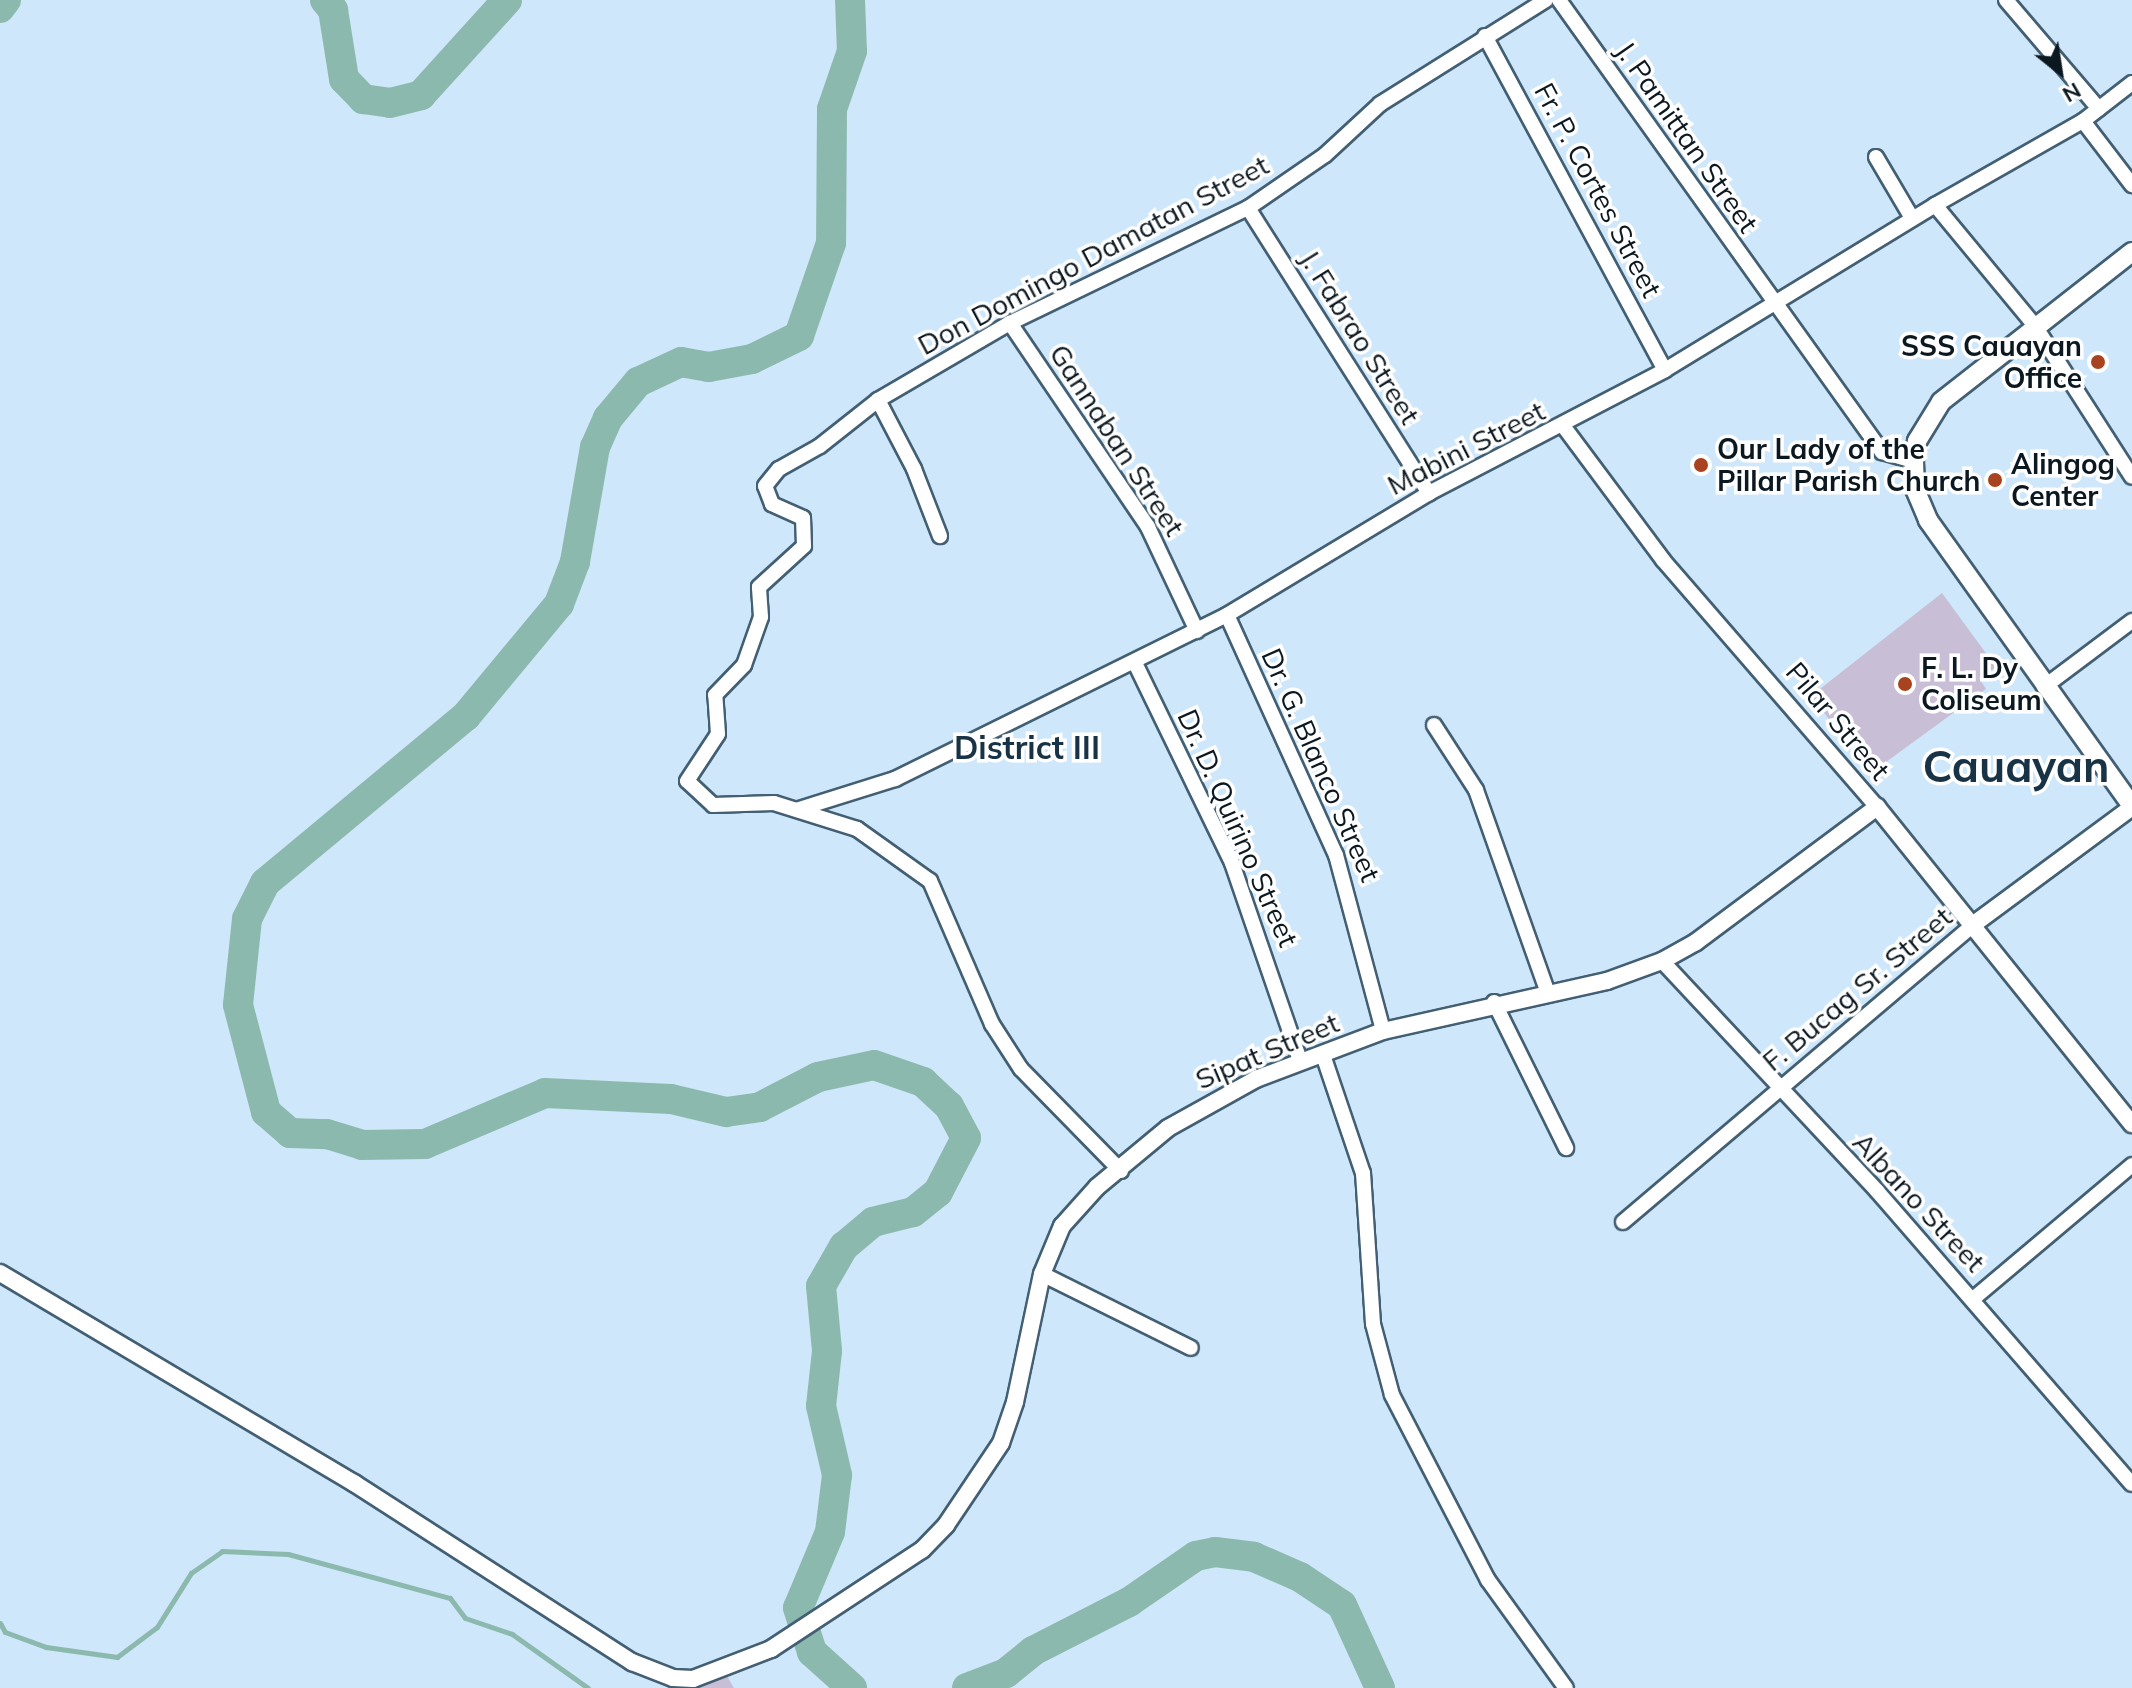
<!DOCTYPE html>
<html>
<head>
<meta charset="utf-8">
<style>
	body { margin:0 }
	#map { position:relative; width:2132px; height:1688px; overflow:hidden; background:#cee7fa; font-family:Mulish,sans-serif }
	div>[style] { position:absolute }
	.green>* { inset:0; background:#c8bfd6 }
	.stream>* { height:5px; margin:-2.5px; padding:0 2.5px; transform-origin:2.5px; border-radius:2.5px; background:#8cb9ad }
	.river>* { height:30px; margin:-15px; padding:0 15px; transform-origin:15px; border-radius:15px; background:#8cb9ad }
	.roads { filter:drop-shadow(2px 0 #435f73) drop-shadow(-2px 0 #435f73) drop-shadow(0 2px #435f73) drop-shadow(0 -2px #435f73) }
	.minor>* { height:14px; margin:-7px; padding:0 7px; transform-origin:7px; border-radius:7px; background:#fff }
	.tertiary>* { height:16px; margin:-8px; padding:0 8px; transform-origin:8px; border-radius:8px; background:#fff }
	.secondary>* { height:18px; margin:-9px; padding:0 9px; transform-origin:9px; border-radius:9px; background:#fff }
	.dots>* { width:22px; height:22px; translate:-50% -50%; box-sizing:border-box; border:4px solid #fff; border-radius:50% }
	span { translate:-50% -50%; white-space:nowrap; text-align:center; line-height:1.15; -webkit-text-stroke:7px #fff; paint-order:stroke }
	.street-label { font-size:28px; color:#0c1820 }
	.poi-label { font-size:28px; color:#0c1820; font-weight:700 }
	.right { translate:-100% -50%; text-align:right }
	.left { translate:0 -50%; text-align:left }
	.quarter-label { font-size:32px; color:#183345; font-weight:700 }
	.town-label { font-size:44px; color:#183345; font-weight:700 }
	.north { position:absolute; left:2020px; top:32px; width:80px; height:80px; -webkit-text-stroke:6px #fff; paint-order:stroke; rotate:150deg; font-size:22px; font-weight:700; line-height:32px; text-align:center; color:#0c1820 }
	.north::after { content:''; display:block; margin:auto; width:28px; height:36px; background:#0c1820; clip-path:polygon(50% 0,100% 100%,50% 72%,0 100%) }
</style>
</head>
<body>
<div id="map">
	<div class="green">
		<i style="clip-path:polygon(1942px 593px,1996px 667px,1979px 678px,1986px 689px,1871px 773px,1811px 696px)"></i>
		<i style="clip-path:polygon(727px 1676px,734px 1688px,685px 1688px,685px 1683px)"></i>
	</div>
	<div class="stream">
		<i style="left:0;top:1623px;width:10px;rotate:61deg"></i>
		<i style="left:5px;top:1632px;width:44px;rotate:20.1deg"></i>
		<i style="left:46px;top:1647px;width:72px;rotate:8deg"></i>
		<i style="left:117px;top:1657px;width:50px;rotate:-36.9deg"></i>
		<i style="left:157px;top:1627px;width:64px;rotate:-57.8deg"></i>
		<i style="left:191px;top:1573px;width:38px;rotate:-35deg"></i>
		<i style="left:222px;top:1551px;width:66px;rotate:2.6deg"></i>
		<i style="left:288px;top:1554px;width:168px;rotate:15.2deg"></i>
		<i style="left:450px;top:1598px;width:25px;rotate:53deg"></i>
		<i style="left:465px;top:1618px;width:50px;rotate:18.8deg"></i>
		<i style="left:512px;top:1634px;width:93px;rotate:35.4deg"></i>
	</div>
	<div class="river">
		<i style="left:325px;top:0;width:13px;rotate:51deg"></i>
		<i style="left:333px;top:10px;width:70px;rotate:80.9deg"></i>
		<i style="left:344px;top:79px;width:28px;rotate:46deg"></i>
		<i style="left:363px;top:99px;width:27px;rotate:8deg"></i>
		<i style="left:390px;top:103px;width:32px;rotate:-14deg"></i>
		<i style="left:421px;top:95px;width:128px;rotate:-47.8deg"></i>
		<i style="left:850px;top:0;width:51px;rotate:87.8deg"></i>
		<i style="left:852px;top:51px;width:61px;rotate:109deg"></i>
		<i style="left:832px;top:109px;width:134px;rotate:90.4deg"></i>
		<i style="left:831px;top:243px;width:98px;rotate:109deg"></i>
		<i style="left:799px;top:336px;width:52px;rotate:153.9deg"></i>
		<i style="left:752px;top:359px;width:44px;rotate:169.5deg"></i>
		<i style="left:709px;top:367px;width:28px;rotate:-170deg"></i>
		<i style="left:681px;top:362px;width:47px;rotate:155.1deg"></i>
		<i style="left:638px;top:382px;width:47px;rotate:129.8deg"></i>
		<i style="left:608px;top:418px;width:32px;rotate:114deg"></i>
		<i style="left:595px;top:447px;width:117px;rotate:99.9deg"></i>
		<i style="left:575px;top:562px;width:45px;rotate:110.9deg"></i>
		<i style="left:559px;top:604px;width:146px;rotate:129.7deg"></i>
		<i style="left:466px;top:716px;width:261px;rotate:140.3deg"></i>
		<i style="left:265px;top:883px;width:40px;rotate:116.6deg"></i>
		<i style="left:247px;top:919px;width:86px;rotate:96deg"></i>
		<i style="left:238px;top:1005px;width:111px;rotate:75.3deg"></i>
		<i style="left:266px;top:1112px;width:32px;rotate:41deg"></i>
		<i style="left:290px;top:1133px;width:37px;rotate:2deg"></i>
		<i style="left:327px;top:1134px;width:37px;rotate:17deg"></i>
		<i style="left:362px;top:1145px;width:63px;rotate:-0.9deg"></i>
		<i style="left:425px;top:1144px;width:130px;rotate:-23deg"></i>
		<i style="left:545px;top:1093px;width:126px;rotate:2.7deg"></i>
		<i style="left:671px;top:1099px;width:57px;rotate:13.3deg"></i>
		<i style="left:726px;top:1112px;width:34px;rotate:-8deg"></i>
		<i style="left:760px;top:1107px;width:65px;rotate:-27.3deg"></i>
		<i style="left:818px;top:1077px;width:57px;rotate:-12.1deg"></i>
		<i style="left:874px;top:1065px;width:52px;rotate:19.1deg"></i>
		<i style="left:923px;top:1082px;width:35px;rotate:43deg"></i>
		<i style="left:949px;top:1106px;width:36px;rotate:62deg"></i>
		<i style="left:966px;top:1138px;width:61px;rotate:117.4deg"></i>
		<i style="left:938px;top:1192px;width:32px;rotate:141deg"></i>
		<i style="left:913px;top:1212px;width:41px;rotate:166deg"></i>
		<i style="left:873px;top:1222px;width:38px;rotate:140deg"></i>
		<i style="left:844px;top:1246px;width:46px;rotate:119.9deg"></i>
		<i style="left:821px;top:1286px;width:65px;rotate:84.7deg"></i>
		<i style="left:827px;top:1351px;width:55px;rotate:96.2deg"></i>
		<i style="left:821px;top:1406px;width:71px;rotate:76.9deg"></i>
		<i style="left:837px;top:1475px;width:57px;rotate:97deg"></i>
		<i style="left:830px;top:1532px;width:82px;rotate:112.8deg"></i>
		<i style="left:798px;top:1608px;width:46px;rotate:72.3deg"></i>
		<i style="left:812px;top:1652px;width:54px;rotate:42deg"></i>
		<i style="left:0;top:8px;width:10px;rotate:-53deg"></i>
		<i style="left:967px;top:1688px;width:42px;rotate:-21deg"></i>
		<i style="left:1006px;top:1673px;width:35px;rotate:-39deg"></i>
		<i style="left:1033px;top:1651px;width:108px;rotate:-27deg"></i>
		<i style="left:1129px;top:1602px;width:81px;rotate:-34.5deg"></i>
		<i style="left:1196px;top:1556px;width:19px;rotate:-12deg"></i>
		<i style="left:1215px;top:1552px;width:39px;rotate:7deg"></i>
		<i style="left:1254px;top:1557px;width:50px;rotate:23.5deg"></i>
		<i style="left:1300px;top:1577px;width:50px;rotate:33.7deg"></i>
		<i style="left:1342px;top:1605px;width:91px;rotate:65.4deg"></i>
	</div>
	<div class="roads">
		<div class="minor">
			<i style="left:1559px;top:0;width:556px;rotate:54.45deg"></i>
			<i style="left:1882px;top:452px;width:33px;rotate:16deg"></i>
			<i style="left:2006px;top:0;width:143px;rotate:49.5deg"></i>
			<i style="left:1485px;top:36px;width:379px;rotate:61.7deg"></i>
			<i style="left:2083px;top:121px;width:81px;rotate:52.6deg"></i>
			<i style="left:1876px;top:157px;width:71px;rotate:59.5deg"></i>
			<i style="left:1935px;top:205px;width:157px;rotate:50.4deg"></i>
			<i style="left:2035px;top:326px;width:179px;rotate:57.3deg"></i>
			<i style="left:1248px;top:208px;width:338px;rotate:57.6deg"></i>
			<i style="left:1010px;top:323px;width:246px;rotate:55.9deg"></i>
			<i style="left:1148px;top:527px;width:115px;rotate:64.8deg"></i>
			<i style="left:878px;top:400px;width:78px;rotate:62.4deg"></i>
			<i style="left:914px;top:469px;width:72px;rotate:68.8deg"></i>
			<i style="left:1564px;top:427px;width:166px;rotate:53.3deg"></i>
			<i style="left:1663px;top:560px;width:327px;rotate:49.1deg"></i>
			<i style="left:1227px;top:615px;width:264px;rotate:65.6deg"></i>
			<i style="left:1336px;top:855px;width:182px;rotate:75deg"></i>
			<i style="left:1136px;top:665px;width:220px;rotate:64.1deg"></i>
			<i style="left:1232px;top:863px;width:209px;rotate:71deg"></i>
			<i style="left:2044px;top:687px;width:110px;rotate:-36.9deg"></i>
			<i style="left:1434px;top:725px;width:77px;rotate:57.1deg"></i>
			<i style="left:1476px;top:790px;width:213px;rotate:70.5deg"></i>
			<i style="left:799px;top:809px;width:101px;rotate:-17.4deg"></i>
			<i style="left:895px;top:779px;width:370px;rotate:-26.3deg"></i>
			<i style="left:1227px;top:615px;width:236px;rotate:-31.1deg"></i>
			<i style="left:1429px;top:493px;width:266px;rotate:-27.5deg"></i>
			<i style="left:1665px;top:370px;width:316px;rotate:-31.4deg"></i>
			<i style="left:1935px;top:205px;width:170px;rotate:-29.6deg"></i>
			<i style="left:2083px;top:121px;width:62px;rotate:-37.8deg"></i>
			<i style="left:1662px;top:961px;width:315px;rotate:46.9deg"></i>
			<i style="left:1877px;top:1191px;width:388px;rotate:49deg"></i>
			<i style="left:1494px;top:1002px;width:163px;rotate:63.7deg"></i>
			<i style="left:1323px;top:1055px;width:125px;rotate:71.3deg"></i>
			<i style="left:1363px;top:1173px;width:151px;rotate:86.2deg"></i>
			<i style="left:1373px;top:1324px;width:73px;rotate:75deg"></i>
			<i style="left:1392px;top:1395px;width:208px;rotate:62.6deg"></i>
			<i style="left:1488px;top:1580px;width:133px;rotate:54.2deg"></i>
			<i style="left:1121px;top:1171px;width:143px;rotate:-134.4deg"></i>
			<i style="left:1021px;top:1069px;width:54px;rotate:-122.8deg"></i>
			<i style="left:992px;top:1024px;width:156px;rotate:-113.4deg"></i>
			<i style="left:930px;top:881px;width:90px;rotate:-144.5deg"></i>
			<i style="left:857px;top:829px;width:87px;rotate:-162.6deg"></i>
			<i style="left:774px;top:803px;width:61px;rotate:178.1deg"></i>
			<i style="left:713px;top:805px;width:35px;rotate:-137deg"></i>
			<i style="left:687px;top:781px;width:56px;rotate:-56.6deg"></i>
			<i style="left:718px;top:734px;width:39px;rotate:-94deg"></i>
			<i style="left:715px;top:695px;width:42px;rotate:-46deg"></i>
			<i style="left:744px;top:665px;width:51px;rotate:-70.5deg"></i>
			<i style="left:761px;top:617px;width:30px;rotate:-94deg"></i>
			<i style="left:759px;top:587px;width:61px;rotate:-42.3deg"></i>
			<i style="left:804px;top:546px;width:28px;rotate:-92deg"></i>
			<i style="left:803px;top:518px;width:34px;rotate:-156deg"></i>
			<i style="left:772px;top:504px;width:19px;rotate:-111deg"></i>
			<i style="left:765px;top:486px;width:22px;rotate:-51deg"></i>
			<i style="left:779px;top:469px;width:47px;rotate:-29.3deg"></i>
			<i style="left:820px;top:446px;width:74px;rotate:-38.4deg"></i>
			<i style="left:878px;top:400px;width:153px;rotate:-30.3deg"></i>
			<i style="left:1010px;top:323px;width:264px;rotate:-25.8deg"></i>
			<i style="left:1248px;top:208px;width:93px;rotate:-34.5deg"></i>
			<i style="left:1325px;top:155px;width:75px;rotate:-42.8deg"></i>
			<i style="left:1380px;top:104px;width:196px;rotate:-32.1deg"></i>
			<i style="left:1623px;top:1222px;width:460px;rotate:-40.3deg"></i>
			<i style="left:1042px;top:1274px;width:166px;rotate:26.4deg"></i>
			<i style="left:1973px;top:1299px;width:208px;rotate:-40.1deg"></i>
		</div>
		<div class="tertiary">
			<i style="left:1974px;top:924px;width:197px;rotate:-36.5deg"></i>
			<i style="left:0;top:1273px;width:412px;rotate:30.7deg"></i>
			<i style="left:354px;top:1483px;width:331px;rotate:32.8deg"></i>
			<i style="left:632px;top:1662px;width:44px;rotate:21.3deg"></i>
			<i style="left:673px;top:1678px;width:20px;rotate:3deg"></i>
			<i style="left:693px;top:1679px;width:84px;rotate:-21deg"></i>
			<i style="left:771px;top:1649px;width:181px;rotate:-33.3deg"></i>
			<i style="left:922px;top:1550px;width:35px;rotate:-46deg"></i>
			<i style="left:946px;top:1525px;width:99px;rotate:-56.1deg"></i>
			<i style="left:1001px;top:1443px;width:43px;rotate:-71.1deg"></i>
			<i style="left:1015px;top:1402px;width:131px;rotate:-78.1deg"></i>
			<i style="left:1042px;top:1274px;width:52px;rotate:-67.4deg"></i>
			<i style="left:1062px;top:1226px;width:52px;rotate:-48.1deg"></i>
			<i style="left:1097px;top:1187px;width:92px;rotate:-39.7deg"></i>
			<i style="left:1168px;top:1128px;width:101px;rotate:-29.1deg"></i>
			<i style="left:1256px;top:1079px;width:136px;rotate:-20.7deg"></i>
			<i style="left:1383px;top:1031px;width:230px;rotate:-12.6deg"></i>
			<i style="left:1607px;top:981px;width:59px;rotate:-20deg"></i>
			<i style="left:1662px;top:961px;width:39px;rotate:-29deg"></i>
			<i style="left:1696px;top:942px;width:226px;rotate:-36.7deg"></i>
			<i style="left:1877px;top:807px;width:407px;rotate:51.2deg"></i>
		</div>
		<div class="secondary">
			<i style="left:2132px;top:252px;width:243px;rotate:141.9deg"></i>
			<i style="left:1941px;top:402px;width:46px;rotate:121.6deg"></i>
			<i style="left:1917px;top:441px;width:20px;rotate:99deg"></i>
			<i style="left:1914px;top:461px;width:28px;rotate:88deg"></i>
			<i style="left:1915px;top:489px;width:34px;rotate:67deg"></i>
			<i style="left:1928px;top:520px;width:351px;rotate:54.5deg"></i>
		</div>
	</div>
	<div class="dots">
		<i style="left:2098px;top:362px;background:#a9421e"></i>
		<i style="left:1701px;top:465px;background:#a9421e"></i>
		<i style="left:1995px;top:480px;background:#a9421e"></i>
		<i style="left:1905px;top:684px;background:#a9421e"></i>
	</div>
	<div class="street-label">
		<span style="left:1687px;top:137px;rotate:55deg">J. Pamittan Street</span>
		<span style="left:1598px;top:190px;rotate:62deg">Fr. P. Cortes Street</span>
		<span style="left:1093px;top:255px;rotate:-28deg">Don Domingo Damatan Street</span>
		<span style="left:1360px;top:337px;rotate:58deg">J. Fabrao Street</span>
		<span style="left:1117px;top:440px;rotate:57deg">Gannaban Street</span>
		<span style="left:1466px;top:448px;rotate:-27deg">Mabini Street</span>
		<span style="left:1838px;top:721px;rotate:50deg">Pilar Street</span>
		<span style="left:1321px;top:765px;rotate:66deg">Dr. G. Blanco Street</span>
		<span style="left:1238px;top:828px;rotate:66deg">Dr. D. Quirino Street</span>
		<span style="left:1857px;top:989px;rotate:-40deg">F. Bucag Sr. Street</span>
		<span style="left:1267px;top:1051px;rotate:-23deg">Sipat Street</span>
		<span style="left:1919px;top:1202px;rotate:47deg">Albano Street</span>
	</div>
	<div class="poi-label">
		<span class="right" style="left:2082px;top:362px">SSS Cauayan<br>Office</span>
		<span class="left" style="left:1717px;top:465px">Our Lady of the<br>Pillar Parish Church</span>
		<span class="left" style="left:2011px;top:480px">Alingog<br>Center</span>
		<span class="left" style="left:1921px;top:684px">F. L. Dy<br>Coliseum</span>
	</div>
	<div class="quarter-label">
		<span style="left:1027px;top:747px">District III</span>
	</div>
	<div class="town-label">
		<span style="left:2016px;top:766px">Cauayan</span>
	</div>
	<div class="north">N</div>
</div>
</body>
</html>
